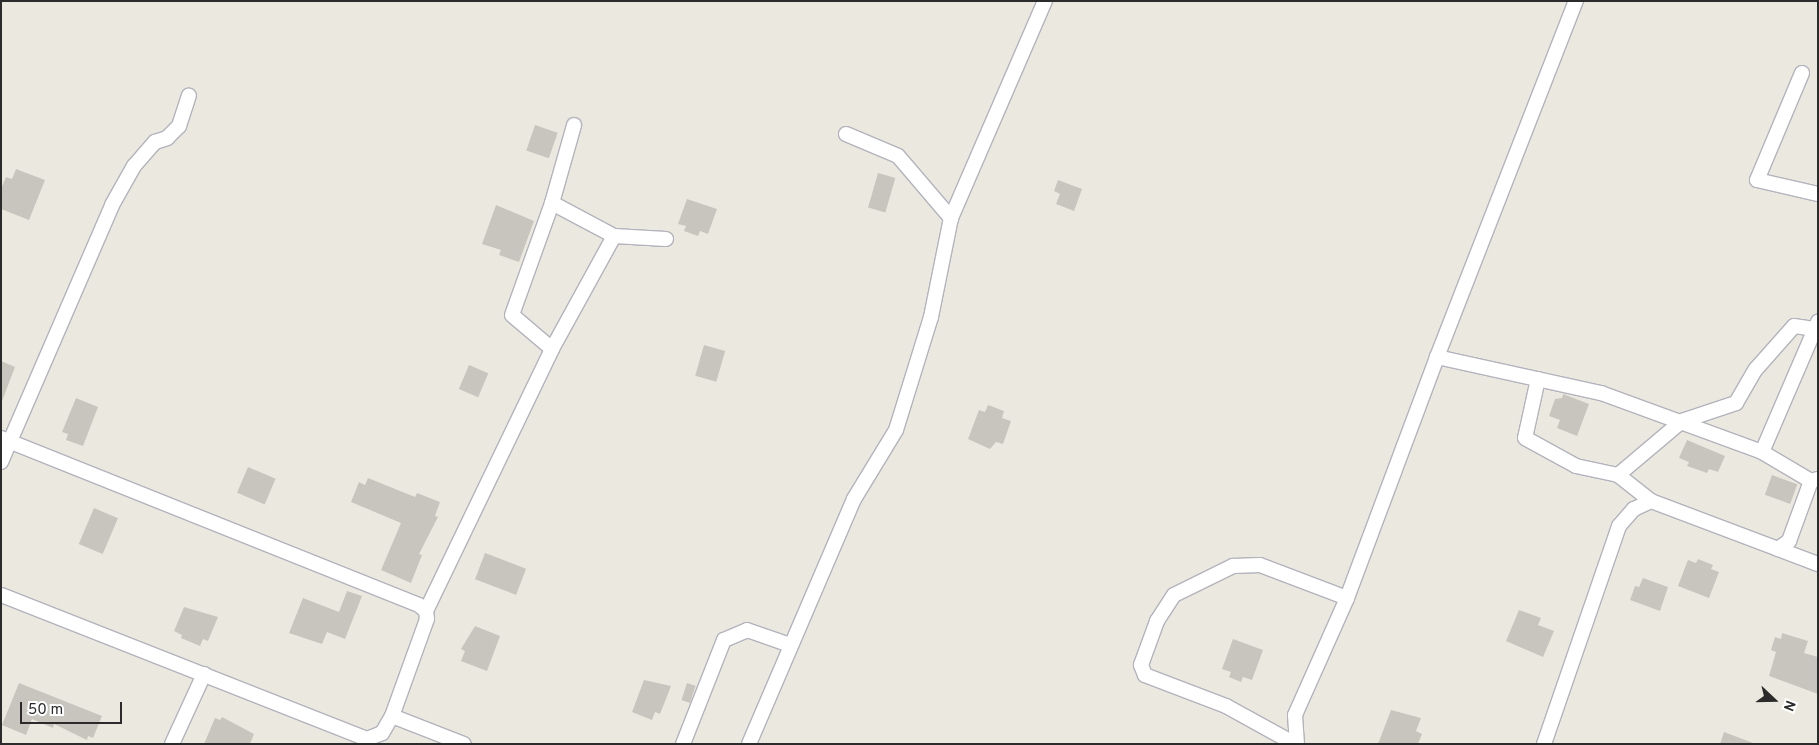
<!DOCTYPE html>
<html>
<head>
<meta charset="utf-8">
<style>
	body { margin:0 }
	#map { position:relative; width:1819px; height:745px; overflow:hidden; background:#ebe9df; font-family:Overpass,sans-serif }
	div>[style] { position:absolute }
	.building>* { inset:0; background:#c7c5be; transform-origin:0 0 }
	.roads { filter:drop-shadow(1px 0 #b3b3bd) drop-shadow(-1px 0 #b3b3bd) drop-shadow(0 1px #b3b3bd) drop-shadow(0 -1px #b3b3bd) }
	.street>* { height:14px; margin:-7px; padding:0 7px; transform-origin:7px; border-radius:7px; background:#fff }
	span { translate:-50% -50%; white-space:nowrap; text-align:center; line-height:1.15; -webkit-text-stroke:4.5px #fff; paint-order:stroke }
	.frame { position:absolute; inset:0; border:2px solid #2b2b2b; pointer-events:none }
	.north { position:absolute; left:1749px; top:675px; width:50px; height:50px; -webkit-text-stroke:4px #fff; paint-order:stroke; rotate:111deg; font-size:14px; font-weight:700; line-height:20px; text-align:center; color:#2b2b2b }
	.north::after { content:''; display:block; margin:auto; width:18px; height:22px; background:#2b2b2b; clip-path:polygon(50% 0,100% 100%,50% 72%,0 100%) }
	.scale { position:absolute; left:20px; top:702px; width:102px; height:22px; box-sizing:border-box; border:2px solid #2b2b2b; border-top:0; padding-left:6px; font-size:15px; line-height:18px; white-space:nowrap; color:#2b2b2b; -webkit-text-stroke:4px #fff; paint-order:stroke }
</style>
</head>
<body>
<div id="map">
	<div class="building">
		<i style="left:535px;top:125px;width:24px;height:27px;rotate:19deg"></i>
		<i style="clip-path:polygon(16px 169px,45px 180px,29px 220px,1px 209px,1px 189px,6px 177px,12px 179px)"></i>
		<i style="left:878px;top:173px;width:18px;height:36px;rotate:16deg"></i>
		<i style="clip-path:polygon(1058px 180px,1082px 189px,1074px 211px,1056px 204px,1060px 194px,1054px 191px)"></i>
		<i style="clip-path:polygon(687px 199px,717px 209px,708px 234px,700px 231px,698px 236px,684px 231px,686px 226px,678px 224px)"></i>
		<i style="clip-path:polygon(496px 205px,534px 221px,519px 262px,499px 255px,501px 250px,482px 244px)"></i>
		<i style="left:704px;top:345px;width:22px;height:32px;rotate:16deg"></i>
		<i style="clip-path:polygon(1px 361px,15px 367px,2px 401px,1px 401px)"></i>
		<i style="left:469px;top:365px;width:21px;height:26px;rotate:23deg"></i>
		<i style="clip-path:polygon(1563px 394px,1589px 404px,1577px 436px,1557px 428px,1560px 420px,1549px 416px,1555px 399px,1562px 398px)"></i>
		<i style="clip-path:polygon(76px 398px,98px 407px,83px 446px,66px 440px,68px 434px,62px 432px)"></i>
		<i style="clip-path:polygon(988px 405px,1004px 411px,1002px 418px,1011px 421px,1003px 444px,996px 442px,990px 449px,968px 439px,979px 410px,985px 412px)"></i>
		<i style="clip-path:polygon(1687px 440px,1725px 456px,1718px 472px,1709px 469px,1707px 473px,1687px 466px,1689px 462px,1679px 458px)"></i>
		<i style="left:248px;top:467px;width:30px;height:28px;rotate:23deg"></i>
		<i style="left:1772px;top:475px;width:27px;height:21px;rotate:20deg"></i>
		<i style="clip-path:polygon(368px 478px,415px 497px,417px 493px,440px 502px,435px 516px,438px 517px,419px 554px,422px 555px,411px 583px,381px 570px,401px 523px,351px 502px,359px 482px,365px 485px)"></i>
		<i style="left:94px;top:508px;width:26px;height:39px;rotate:23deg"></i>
		<i style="left:485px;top:553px;width:44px;height:28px;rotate:21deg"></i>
		<i style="clip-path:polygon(1698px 559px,1713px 565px,1711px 569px,1719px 572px,1709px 598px,1678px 586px,1688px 560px,1696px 563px)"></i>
		<i style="clip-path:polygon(1643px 578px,1668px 587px,1660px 611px,1630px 600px,1635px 586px,1639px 587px)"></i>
		<i style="clip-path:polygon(347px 591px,362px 596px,345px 639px,327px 632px,322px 644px,289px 633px,303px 598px,339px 612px)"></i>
		<i style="clip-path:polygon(184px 607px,218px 617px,208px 641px,203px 639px,200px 646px,181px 638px,182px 635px,174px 631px)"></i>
		<i style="clip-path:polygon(1519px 610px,1541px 618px,1538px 625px,1554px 631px,1543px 657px,1506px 641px)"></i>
		<i style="clip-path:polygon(475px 626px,500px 636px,487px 671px,461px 661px,465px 651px,461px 649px)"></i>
		<i style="clip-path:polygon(1782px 633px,1808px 641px,1804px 653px,1818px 657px,1818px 694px,1769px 676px,1776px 652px,1771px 650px,1775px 637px,1781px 639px)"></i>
		<i style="clip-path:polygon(1233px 639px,1263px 650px,1252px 680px,1243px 677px,1241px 682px,1229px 677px,1231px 672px,1222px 669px)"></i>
		<i style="clip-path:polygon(644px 680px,671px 686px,660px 714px,655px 712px,652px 720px,632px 712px)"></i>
		<i style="clip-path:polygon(19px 683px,102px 716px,93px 738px,88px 736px,87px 740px,54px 724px,53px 728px,32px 719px,26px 735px,2px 725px)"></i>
		<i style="left:687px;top:683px;width:9px;height:18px;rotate:18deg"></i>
		<i style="clip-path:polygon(1391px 710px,1421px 718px,1416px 731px,1422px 734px,1418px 744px,1378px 744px)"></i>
		<i style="clip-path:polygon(222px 717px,254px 734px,250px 744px,204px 744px,215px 718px,220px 720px)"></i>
		<i style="clip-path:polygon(1724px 732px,1753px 743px,1753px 744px,1720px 744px)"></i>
	</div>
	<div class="roads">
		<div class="street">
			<i style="left:1802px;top:73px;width:116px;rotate:112.8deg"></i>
			<i style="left:1757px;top:180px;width:63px;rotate:12.9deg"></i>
			<i style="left:846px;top:134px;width:56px;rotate:22.9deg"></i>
			<i style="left:898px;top:156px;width:82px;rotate:49.5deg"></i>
			<i style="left:552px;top:203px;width:70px;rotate:28deg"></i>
			<i style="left:614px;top:236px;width:52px;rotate:3.3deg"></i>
			<i style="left:552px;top:349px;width:129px;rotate:-61.2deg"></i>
			<i style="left:1437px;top:357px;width:168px;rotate:12.4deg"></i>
			<i style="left:1601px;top:393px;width:171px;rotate:20.1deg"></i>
			<i style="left:1762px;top:452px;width:57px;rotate:30.6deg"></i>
			<i style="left:1538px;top:379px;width:60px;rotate:102.4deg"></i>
			<i style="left:1525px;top:438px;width:58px;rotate:28.8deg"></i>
			<i style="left:1576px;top:466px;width:43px;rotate:12.1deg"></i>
			<i style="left:1618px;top:475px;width:84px;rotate:-40.2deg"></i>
			<i style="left:1682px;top:421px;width:57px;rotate:-18.4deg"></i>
			<i style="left:1736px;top:403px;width:39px;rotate:-60deg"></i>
			<i style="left:1756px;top:369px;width:57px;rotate:-48.5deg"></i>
			<i style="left:1794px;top:326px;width:22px;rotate:8deg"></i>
			<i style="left:1816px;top:329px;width:3px;rotate:-45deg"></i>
			<i style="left:1px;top:438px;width:450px;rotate:21.8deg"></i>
			<i style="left:419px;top:605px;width:9px;rotate:41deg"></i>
			<i style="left:426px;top:611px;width:8px;rotate:83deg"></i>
			<i style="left:427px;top:619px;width:103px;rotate:109.8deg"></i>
			<i style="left:392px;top:716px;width:20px;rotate:120deg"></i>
			<i style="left:382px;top:733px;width:16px;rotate:158deg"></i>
			<i style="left:367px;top:739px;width:393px;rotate:-158.5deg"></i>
			<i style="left:1762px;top:452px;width:142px;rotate:-66.7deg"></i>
			<i style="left:1px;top:462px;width:280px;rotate:-66.6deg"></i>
			<i style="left:112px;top:205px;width:45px;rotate:-60.6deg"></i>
			<i style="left:134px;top:166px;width:32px;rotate:-49deg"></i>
			<i style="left:155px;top:142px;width:13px;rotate:-18deg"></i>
			<i style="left:167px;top:138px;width:17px;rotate:-45deg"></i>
			<i style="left:179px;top:126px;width:32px;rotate:-72deg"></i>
			<i style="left:1618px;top:475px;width:42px;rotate:38.2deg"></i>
			<i style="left:1778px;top:549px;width:43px;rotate:20.6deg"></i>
			<i style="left:426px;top:611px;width:291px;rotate:-64.3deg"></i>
			<i style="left:552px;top:349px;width:52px;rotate:-139.6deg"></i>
			<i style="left:512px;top:315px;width:119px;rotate:-70.3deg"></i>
			<i style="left:552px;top:203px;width:81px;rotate:-74.2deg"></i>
			<i style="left:392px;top:716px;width:77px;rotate:21.3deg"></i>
			<i style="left:172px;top:744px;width:77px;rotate:-65.4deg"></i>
			<i style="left:683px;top:744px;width:112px;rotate:-68.5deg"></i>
			<i style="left:724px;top:640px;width:25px;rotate:-23deg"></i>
			<i style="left:747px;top:630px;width:46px;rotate:19.2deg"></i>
			<i style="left:749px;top:744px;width:267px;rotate:-66.8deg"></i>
			<i style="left:854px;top:499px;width:81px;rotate:-58.7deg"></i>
			<i style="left:896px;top:430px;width:118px;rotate:-72.8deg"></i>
			<i style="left:931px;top:317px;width:101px;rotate:-78.6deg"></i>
			<i style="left:951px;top:218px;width:236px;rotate:-66.6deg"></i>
			<i style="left:1295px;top:744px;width:79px;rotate:-151.2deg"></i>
			<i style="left:1226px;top:706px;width:87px;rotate:-159.1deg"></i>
			<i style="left:1145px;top:675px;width:11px;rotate:-112deg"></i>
			<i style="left:1141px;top:665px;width:47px;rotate:-70deg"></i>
			<i style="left:1157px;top:621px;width:31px;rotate:-57deg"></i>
			<i style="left:1174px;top:595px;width:66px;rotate:-26.2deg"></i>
			<i style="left:1233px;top:566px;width:27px;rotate:-2deg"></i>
			<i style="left:1260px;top:565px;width:93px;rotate:20.8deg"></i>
			<i style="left:1297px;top:744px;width:29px;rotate:-94deg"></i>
			<i style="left:1295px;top:715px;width:128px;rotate:-66deg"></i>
			<i style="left:1347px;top:598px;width:257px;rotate:-69.5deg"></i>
			<i style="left:1437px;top:357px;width:382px;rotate:-68.7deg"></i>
			<i style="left:1544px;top:744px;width:231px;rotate:-71deg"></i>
			<i style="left:1619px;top:526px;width:23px;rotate:-49deg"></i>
			<i style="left:1634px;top:509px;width:19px;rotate:-25deg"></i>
			<i style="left:1651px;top:501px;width:136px;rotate:20.7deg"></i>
			<i style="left:1778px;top:549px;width:14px;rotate:-36deg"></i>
			<i style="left:1789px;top:541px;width:64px;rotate:-69.9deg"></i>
			<i style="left:1811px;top:481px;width:7px;rotate:-16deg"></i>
		</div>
	</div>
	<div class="frame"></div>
	<div class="north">N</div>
	<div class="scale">50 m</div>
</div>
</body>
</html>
